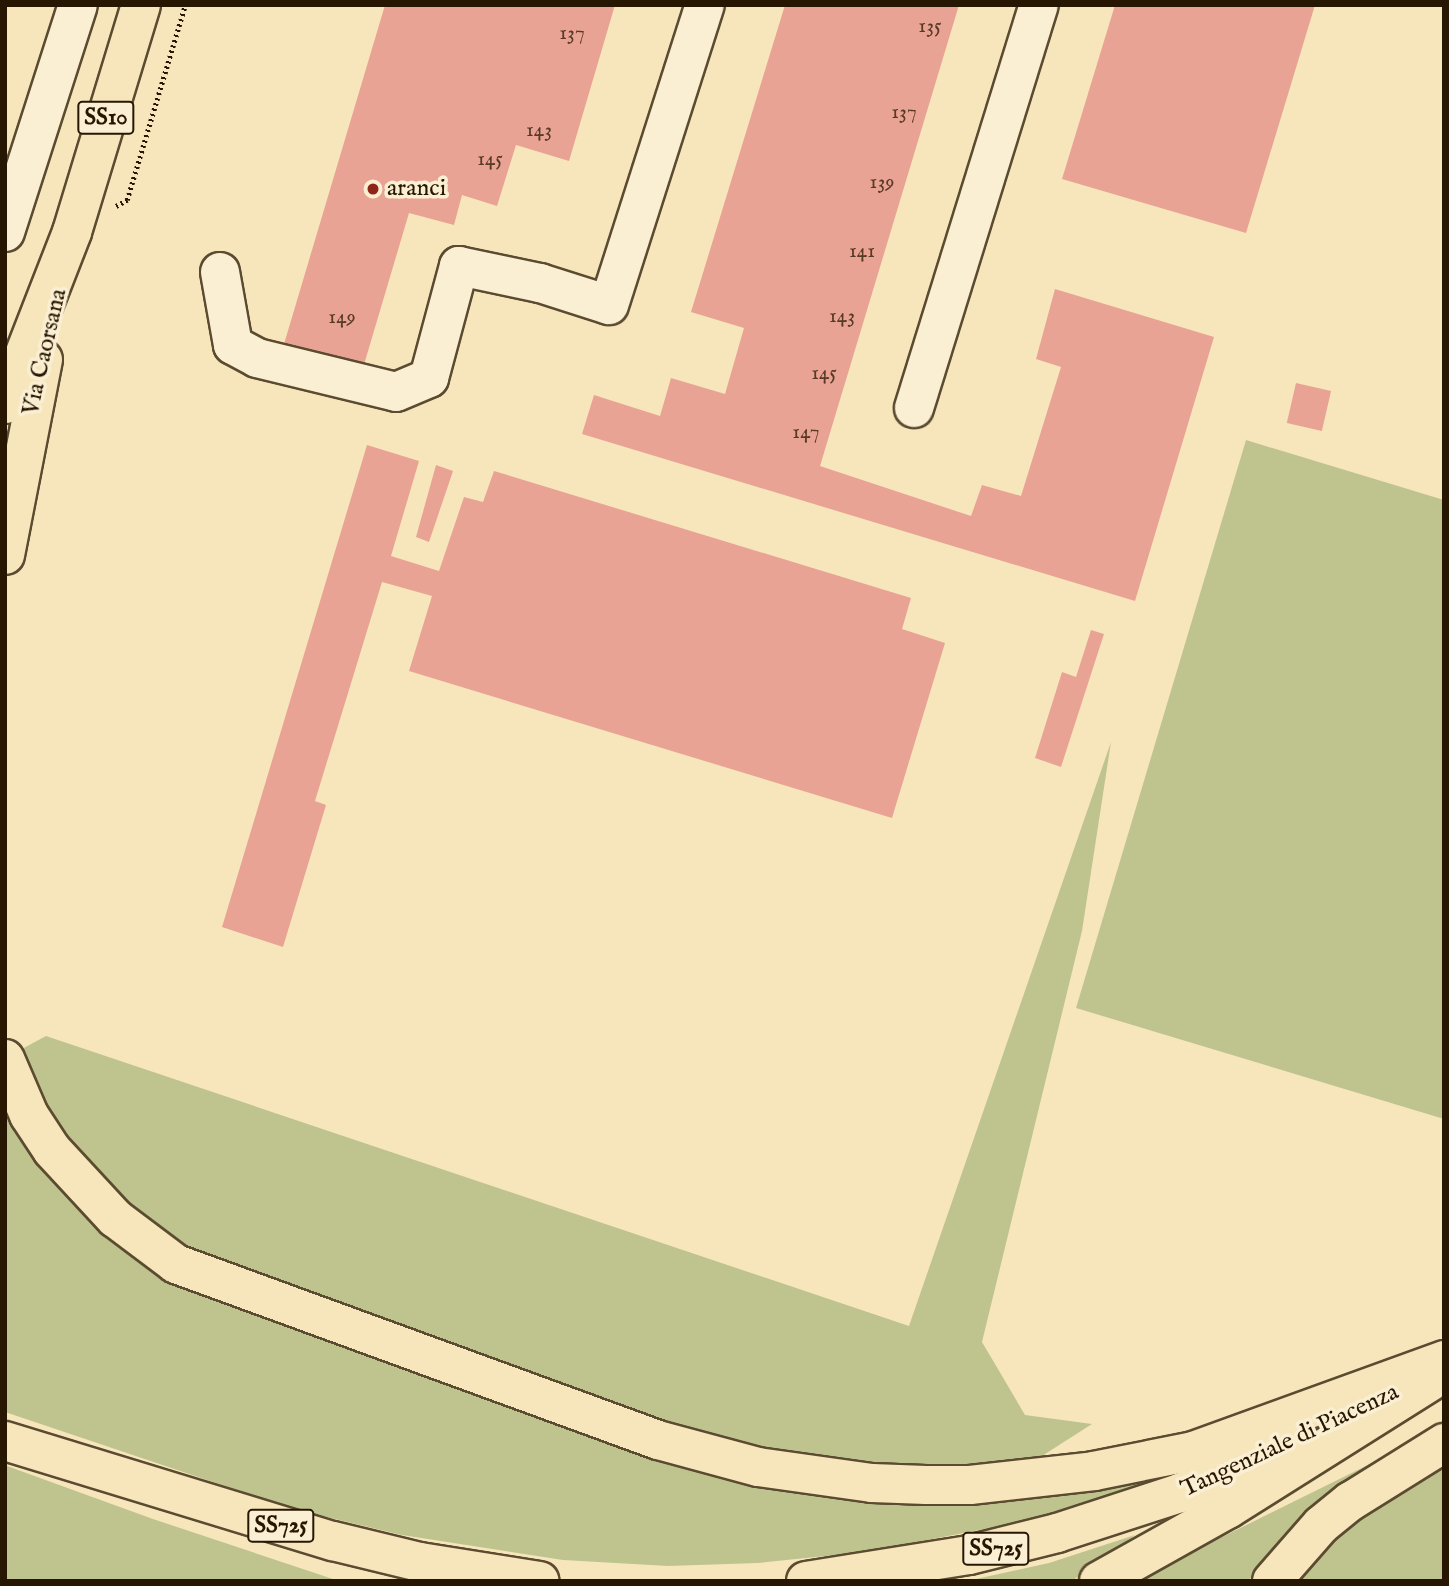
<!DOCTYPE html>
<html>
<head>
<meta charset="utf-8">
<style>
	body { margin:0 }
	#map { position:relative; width:1449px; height:1586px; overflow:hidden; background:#f7e6bc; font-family:"IM FELL English",serif }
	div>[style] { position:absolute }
	.green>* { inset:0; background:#bfc48f }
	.building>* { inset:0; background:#e9a394; transform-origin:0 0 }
	.path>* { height:4.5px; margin-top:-2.25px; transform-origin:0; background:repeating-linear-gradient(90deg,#271702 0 2px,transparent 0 5.5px) }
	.roads { filter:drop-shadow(2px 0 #5b4b30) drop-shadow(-2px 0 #5b4b30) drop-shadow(0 2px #5b4b30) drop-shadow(0 -2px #5b4b30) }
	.minor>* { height:38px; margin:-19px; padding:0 19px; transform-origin:19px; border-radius:19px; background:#faefd3 }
	.major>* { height:38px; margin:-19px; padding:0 19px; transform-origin:19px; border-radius:19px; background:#f7e6bc }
	.highway>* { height:38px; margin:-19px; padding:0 19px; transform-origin:19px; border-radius:19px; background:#f7e6bc }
	.dots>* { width:19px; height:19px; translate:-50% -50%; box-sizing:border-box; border:4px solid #faefd3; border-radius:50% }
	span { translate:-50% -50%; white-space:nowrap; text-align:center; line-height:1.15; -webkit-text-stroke:7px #faefd3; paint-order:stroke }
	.number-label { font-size:21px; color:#583a26 }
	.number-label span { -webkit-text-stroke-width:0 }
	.shield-label span { padding:2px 5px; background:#faefd3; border:2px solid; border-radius:5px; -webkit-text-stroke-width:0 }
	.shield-label { font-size:23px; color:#271702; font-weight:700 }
	.poi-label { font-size:24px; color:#271702 }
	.left { translate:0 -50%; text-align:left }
	.street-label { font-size:24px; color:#271702 }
	.frame { position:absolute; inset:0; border:7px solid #271702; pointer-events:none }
</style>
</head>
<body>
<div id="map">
	<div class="green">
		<i style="clip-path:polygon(1246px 440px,1444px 500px,1444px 1119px,1076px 1008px)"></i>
		<i style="clip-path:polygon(1111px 742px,1082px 931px,982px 1342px,1025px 1415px,1092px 1424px,1028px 1465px,923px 1471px,739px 1449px,184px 1251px,126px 1212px,55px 1127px,20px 1050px,46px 1036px,909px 1326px)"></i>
		<i style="clip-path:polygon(5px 1101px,90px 1215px,663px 1454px,1137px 1477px,1141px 1486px,1026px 1521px,865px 1552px,758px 1563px,668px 1566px,563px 1560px,402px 1535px,293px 1509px,5px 1412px)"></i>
		<i style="clip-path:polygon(1386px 1456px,1314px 1506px,1248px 1581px,1133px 1581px)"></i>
		<i style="clip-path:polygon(1444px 1459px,1444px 1581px,1289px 1581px,1356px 1514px)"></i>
		<i style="clip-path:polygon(7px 1466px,153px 1519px,339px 1581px,5px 1581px)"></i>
		<i style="clip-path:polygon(1135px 1535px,1072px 1581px,967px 1581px,1049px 1563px)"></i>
	</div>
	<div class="building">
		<i style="clip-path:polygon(385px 5px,615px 5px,569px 161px,516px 145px,497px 206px,462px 195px,454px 225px,409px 213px,363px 368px,284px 344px)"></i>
		<i style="clip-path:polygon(785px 5px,959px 5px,820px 466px,971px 516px,982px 485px,1021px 496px,1061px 367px,1036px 359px,1055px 289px,1214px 337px,1135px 601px,582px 434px,594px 395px,660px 416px,671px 378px,725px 394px,744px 328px,691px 312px)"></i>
		<i style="clip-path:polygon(1115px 5px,1315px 5px,1246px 233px,1062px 179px)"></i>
		<i style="left:1296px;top:383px;width:36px;height:41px;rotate:13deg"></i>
		<i style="clip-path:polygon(367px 445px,419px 461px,391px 556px,439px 571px,464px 497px,483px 502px,494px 471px,911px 598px,902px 629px,945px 643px,892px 818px,409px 671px,432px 596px,382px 582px,315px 801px,326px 805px,283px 947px,222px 927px)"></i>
		<i style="clip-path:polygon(436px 465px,453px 471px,429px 542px,416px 537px)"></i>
		<i style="clip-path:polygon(1091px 630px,1104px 634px,1061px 767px,1035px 758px,1062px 672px,1076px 677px)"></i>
	</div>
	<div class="path">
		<i style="left:116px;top:206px;width:13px;rotate:-29deg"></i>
		<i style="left:127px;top:200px;width:203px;rotate:-73.4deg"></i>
	</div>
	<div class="roads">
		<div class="minor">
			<i style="left:5px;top:232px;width:238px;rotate:-72.2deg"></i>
			<i style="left:220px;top:272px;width:74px;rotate:79.9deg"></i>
			<i style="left:233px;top:345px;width:27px;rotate:28deg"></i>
			<i style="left:257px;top:358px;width:143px;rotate:13.7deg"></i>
			<i style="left:396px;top:392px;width:36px;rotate:-23deg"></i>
			<i style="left:429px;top:378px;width:116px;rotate:-75deg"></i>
			<i style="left:459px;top:266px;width:83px;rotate:11.9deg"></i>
			<i style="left:540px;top:283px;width:72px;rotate:17.7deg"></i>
			<i style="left:609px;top:305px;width:315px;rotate:-72.3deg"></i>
			<i style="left:914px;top:408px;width:422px;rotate:-72.8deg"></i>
		</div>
		<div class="major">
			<i style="left:5px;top:404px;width:185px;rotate:-68.7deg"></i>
			<i style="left:72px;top:232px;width:237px;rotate:-73.1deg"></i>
			<i style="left:5px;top:555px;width:199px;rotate:-79deg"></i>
			<i style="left:5px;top:1059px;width:61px;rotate:66.8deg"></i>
			<i style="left:29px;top:1115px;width:42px;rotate:56.7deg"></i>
			<i style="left:52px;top:1150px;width:93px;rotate:47.2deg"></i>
			<i style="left:115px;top:1218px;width:76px;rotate:37deg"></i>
			<i style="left:176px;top:1264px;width:513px;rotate:20.06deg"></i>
			<i style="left:658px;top:1440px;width:104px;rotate:15.1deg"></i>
			<i style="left:758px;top:1467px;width:115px;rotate:8deg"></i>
			<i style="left:872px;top:1483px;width:54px;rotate:2.1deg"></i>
			<i style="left:926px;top:1485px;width:44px"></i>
			<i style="left:970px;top:1485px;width:125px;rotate:-6.4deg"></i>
			<i style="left:1094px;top:1471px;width:101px;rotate:-11.4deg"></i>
			<i style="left:1193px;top:1451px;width:267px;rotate:-19.9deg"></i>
			<i style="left:1180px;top:1493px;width:120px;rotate:-23.6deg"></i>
			<i style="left:1099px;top:1581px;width:148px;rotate:-29.2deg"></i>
			<i style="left:1228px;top:1509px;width:239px;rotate:-32.2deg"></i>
		</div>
		<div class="highway">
			<i style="left:5px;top:1441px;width:343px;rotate:17deg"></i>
			<i style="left:333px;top:1541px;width:89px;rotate:13.6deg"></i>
			<i style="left:420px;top:1562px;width:121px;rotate:9deg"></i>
			<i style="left:806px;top:1581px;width:165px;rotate:-9.1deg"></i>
			<i style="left:969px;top:1555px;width:91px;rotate:-14deg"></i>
			<i style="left:1057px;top:1533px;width:129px;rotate:-18deg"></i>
			<i style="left:1272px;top:1581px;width:74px;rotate:-48.8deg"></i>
			<i style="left:1321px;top:1525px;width:38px;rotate:-39deg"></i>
			<i style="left:1351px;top:1501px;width:110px;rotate:-31.9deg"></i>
		</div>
	</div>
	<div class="dots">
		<i style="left:373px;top:189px;background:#8f2418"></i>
	</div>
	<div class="number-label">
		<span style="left:930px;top:27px">135</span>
		<span style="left:572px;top:34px">137</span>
		<span style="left:904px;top:113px">137</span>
		<span style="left:539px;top:131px">143</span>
		<span style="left:490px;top:160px">145</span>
		<span style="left:882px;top:183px">139</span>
		<span style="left:862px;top:252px">141</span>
		<span style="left:842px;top:317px">143</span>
		<span style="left:342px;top:318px">149</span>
		<span style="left:824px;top:374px">145</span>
		<span style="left:806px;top:433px">147</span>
	</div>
	<div class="shield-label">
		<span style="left:106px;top:118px">SS10</span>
		<span style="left:281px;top:1526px">SS725</span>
		<span style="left:996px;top:1549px">SS725</span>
	</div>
	<div class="poi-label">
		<span class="left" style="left:387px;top:189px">aranci</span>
	</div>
	<div class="street-label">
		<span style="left:45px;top:352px;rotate:-77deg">Via Caorsana</span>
		<span style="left:1290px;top:1441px;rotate:-25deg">Tangenziale di Piacenza</span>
	</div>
	<div class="frame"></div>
</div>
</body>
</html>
